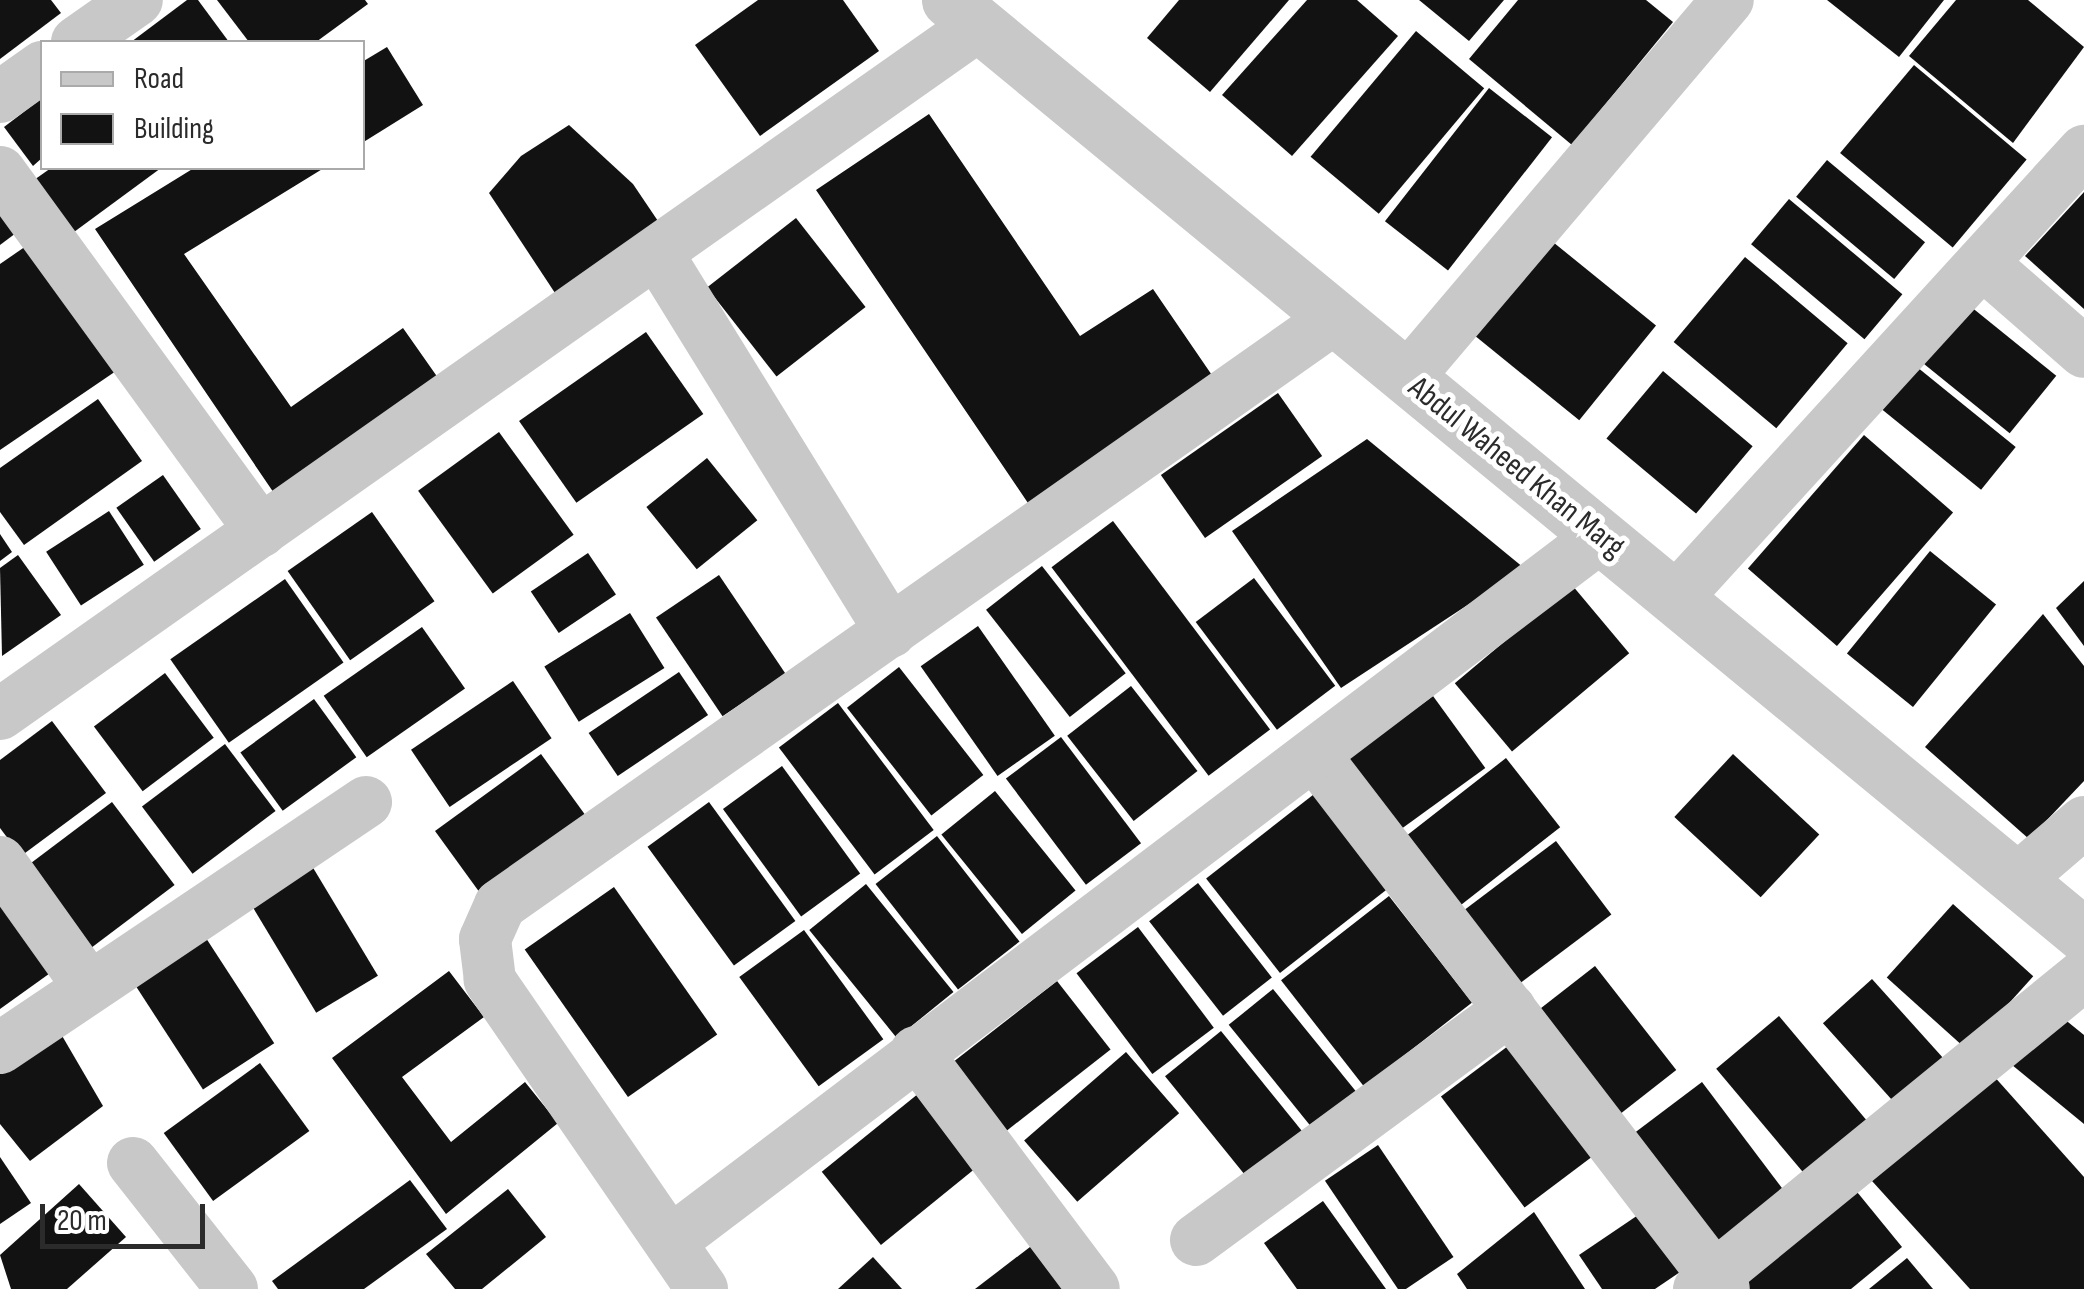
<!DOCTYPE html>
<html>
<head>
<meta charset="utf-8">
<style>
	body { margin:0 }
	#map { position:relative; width:2084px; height:1289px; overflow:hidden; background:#fff; font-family:"Sofia Sans Condensed",sans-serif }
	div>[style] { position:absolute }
	.building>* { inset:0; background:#121212; transform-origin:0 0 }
	.minor>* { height:52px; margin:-26px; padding:0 26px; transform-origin:26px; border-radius:26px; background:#c8c8c8 }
	.tertiary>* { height:55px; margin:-27.5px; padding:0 27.5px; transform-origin:27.5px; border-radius:27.5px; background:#c8c8c8 }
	span { translate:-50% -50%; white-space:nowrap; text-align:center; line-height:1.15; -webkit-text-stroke:10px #fff; paint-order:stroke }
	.street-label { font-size:32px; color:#2b2b2b }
	.legend { position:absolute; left:40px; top:40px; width:325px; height:130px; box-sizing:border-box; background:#fff; border:2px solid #aaa; margin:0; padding:12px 18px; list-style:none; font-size:30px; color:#2b2b2b }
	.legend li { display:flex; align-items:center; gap:20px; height:50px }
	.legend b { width:50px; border:2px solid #aaa }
	.scale { position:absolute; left:40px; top:1204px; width:165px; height:45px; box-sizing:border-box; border:5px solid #2b2b2b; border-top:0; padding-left:12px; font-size:30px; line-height:35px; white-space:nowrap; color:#2b2b2b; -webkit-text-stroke:8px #fff; paint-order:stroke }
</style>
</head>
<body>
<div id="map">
	<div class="building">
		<i style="clip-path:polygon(0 0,51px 0,61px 13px,0 59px)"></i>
		<i style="clip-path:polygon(187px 0,198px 0,229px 42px,131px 42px)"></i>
		<i style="clip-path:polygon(217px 0,365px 0,368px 4px,316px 42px,249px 42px)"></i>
		<i style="clip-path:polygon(758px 0,843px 0,879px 51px,760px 136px,695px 45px)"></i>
		<i style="clip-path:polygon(1179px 0,1289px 0,1210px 92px,1147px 38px)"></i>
		<i style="clip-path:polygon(1307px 0,1357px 0,1398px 36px,1292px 156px,1222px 95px)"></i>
		<i style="clip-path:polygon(1419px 0,1504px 0,1469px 41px)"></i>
		<i style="clip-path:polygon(1518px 0,1646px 0,1673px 22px,1572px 145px,1469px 59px)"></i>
		<i style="clip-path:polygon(1827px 0,1944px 0,1899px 57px)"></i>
		<i style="clip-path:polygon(1956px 0,2028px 0,2084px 47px,2013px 143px,1909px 56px)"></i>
		<i style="left:1416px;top:31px;width:89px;height:164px;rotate:40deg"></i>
		<i style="clip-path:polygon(387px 47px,423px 105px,362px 143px,362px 62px)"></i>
		<i style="left:1914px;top:65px;width:147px;height:115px;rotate:40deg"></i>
		<i style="left:1489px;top:88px;width:80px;height:169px;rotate:38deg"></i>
		<i style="clip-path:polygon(42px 98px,42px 158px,33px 166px,4px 127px)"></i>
		<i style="clip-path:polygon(929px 114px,1080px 336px,1153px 289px,1218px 384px,1032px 509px,816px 190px)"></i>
		<i style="clip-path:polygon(569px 125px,633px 184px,662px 227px,557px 296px,489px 193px,521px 156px)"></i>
		<i style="left:1827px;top:160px;width:128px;height:48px;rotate:40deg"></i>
		<i style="clip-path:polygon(51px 168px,161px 168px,74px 232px,34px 180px)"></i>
		<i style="clip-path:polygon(194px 168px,324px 168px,184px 254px,291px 407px,403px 328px,443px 385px,280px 502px,95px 229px)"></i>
		<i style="clip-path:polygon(2084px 192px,2084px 309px,2025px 256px)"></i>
		<i style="clip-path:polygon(0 195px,24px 227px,0 245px)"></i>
		<i style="left:1789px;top:199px;width:148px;height:59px;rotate:40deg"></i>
		<i style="left:796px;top:218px;width:113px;height:113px;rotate:52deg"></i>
		<i style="left:1548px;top:238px;width:139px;height:122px;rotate:39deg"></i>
		<i style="clip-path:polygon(29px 244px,116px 371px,0 450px,0 264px)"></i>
		<i style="left:1745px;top:257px;width:134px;height:111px;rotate:40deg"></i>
		<i style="left:1970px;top:306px;width:111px;height:74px;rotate:39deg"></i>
		<i style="left:646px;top:332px;width:100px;height:155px;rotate:55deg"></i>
		<i style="left:1917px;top:367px;width:127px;height:55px;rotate:39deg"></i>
		<i style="left:1663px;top:371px;width:117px;height:88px;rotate:40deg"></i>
		<i style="left:1278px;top:393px;width:77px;height:143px;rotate:55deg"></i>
		<i style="clip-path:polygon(98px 399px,142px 461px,24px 545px,0 512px,0 468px)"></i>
		<i style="left:499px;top:432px;width:127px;height:100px;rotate:54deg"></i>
		<i style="left:1864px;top:435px;width:118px;height:177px;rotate:41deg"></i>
		<i style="clip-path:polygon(1367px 439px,1524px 568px,1341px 688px,1232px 531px)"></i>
		<i style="left:707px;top:458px;width:80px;height:78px;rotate:51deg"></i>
		<i style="left:163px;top:475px;width:66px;height:57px;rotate:55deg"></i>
		<i style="left:109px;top:511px;width:64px;height:75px;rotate:57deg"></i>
		<i style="left:372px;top:512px;width:109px;height:103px;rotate:55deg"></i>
		<i style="left:1113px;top:521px;width:261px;height:77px;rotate:53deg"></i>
		<i style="clip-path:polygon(0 534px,12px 552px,0 561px)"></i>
		<i style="left:1930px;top:551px;width:85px;height:132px;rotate:39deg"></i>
		<i style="left:588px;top:553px;width:50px;height:69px;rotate:56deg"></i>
		<i style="clip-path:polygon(18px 555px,61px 615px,2px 656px,0 568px)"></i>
		<i style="left:1042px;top:566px;width:136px;height:71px;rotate:52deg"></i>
		<i style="left:719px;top:575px;width:119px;height:76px;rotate:56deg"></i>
		<i style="left:1254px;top:578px;width:135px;height:73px;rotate:53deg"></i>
		<i style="left:285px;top:579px;width:102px;height:140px;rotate:55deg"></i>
		<i style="clip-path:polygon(2084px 581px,2084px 646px,2056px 608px)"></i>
		<i style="left:1572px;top:585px;width:89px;height:153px;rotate:50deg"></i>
		<i style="left:630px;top:613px;width:65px;height:101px;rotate:58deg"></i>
		<i style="clip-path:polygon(2043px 614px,2084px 666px,2084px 781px,2029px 839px,1925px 747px)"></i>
		<i style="left:978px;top:626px;width:134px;height:70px;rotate:55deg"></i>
		<i style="left:422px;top:627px;width:75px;height:120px;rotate:55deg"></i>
		<i style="left:899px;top:667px;width:137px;height:66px;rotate:52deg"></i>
		<i style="left:679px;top:672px;width:52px;height:109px;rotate:56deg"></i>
		<i style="left:165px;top:673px;width:81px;height:89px;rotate:53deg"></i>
		<i style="left:513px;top:681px;width:69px;height:123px;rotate:56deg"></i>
		<i style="left:1131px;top:686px;width:108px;height:81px;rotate:52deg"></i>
		<i style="left:1433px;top:696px;width:89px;height:121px;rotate:54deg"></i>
		<i style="left:314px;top:699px;width:72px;height:91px;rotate:54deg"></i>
		<i style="left:838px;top:703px;width:159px;height:74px;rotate:53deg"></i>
		<i style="clip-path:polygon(52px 721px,106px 793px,21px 856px,0 828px,0 760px)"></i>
		<i style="left:1061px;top:737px;width:133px;height:69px;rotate:53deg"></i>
		<i style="left:225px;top:744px;width:84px;height:104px;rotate:53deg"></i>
		<i style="left:541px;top:754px;width:75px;height:131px;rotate:54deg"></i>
		<i style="left:1733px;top:754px;width:118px;height:86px;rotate:43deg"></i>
		<i style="left:1506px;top:758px;width:88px;height:130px;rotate:52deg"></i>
		<i style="left:782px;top:766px;width:133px;height:73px;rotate:54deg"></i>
		<i style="left:995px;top:791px;width:128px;height:69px;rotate:51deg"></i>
		<i style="left:1318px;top:791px;width:120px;height:142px;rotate:52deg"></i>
		<i style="left:112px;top:802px;width:104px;height:108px;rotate:53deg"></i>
		<i style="left:709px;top:802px;width:147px;height:76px;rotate:54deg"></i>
		<i style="left:937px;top:836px;width:134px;height:78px;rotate:52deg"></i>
		<i style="left:1556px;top:841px;width:92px;height:126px;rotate:53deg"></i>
		<i style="left:312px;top:866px;width:128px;height:72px;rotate:59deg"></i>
		<i style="left:1198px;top:883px;width:120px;height:62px;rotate:52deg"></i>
		<i style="left:866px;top:884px;width:139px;height:73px;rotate:51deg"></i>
		<i style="left:614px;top:887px;width:180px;height:109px;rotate:55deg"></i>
		<i style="clip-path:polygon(0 896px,53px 971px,0 1009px)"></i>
		<i style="left:1389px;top:896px;width:135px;height:137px;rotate:52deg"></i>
		<i style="left:1953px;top:904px;width:108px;height:99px;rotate:42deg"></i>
		<i style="left:1138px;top:927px;width:126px;height:77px;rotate:53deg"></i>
		<i style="left:804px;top:930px;width:135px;height:80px;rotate:54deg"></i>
		<i style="left:204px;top:935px;width:129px;height:85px;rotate:57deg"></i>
		<i style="left:1595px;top:966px;width:132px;height:81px;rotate:52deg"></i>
		<i style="clip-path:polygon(449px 971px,484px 1017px,402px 1077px,451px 1142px,525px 1082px,558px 1123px,446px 1214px,332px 1058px)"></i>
		<i style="left:1872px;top:979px;width:110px;height:66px;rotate:48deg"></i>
		<i style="left:1057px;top:981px;width:87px;height:135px;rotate:52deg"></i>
		<i style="left:1273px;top:989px;width:139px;height:57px;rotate:51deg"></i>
		<i style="left:1779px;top:1016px;width:145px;height:82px;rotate:50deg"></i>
		<i style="clip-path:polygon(2063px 1018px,2084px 1035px,2084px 1124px,2006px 1060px)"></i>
		<i style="clip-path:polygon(54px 1022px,103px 1106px,30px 1161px,0 1124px,0 1060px)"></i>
		<i style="left:1221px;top:1031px;width:137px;height:72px;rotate:51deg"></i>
		<i style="left:1520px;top:1037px;width:139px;height:99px;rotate:53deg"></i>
		<i style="left:1126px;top:1052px;width:81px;height:135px;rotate:49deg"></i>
		<i style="left:260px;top:1063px;width:84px;height:119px;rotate:54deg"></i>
		<i style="clip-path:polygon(1992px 1074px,2084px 1177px,2084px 1289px,1970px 1289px,1872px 1181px)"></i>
		<i style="left:1702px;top:1082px;width:143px;height:93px;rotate:53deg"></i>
		<i style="left:929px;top:1085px;width:94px;height:138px;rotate:51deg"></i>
		<i style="left:1378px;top:1145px;width:135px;height:64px;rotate:56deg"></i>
		<i style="clip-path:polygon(0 1157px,31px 1203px,0 1224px)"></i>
		<i style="clip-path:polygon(410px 1180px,447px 1229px,364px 1289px,278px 1289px,272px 1281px)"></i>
		<i style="clip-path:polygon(79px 1184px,126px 1237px,67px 1289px,11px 1289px,0 1255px)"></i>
		<i style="clip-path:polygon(1853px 1187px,1902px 1247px,1851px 1289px,1739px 1289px)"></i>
		<i style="clip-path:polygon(508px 1189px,546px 1237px,482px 1289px,455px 1289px,426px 1254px)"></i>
		<i style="clip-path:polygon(1323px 1201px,1386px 1289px,1297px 1289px,1264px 1243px)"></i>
		<i style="clip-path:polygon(1647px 1209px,1686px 1268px,1655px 1289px,1602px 1289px,1579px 1255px)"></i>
		<i style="clip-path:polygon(1534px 1212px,1585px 1289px,1467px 1289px,1457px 1274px)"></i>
		<i style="clip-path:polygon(1043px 1237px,1079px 1289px,975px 1289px)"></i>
		<i style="clip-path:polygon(873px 1257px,902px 1289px,838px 1289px)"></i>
		<i style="clip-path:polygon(1907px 1258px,1933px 1289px,1869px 1289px)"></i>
	</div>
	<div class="minor">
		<i style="left:77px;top:42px;width:73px;rotate:-35deg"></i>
		<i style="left:0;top:97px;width:52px;rotate:-35.5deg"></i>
		<i style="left:0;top:172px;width:444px;rotate:54deg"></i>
		<i style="left:657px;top:253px;width:445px;rotate:58.3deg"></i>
		<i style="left:1982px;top:263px;width:135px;rotate:41.1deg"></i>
		<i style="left:1407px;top:378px;width:496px;rotate:-49.7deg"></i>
		<i style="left:1675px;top:599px;width:607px;rotate:-47.61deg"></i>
		<i style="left:0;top:714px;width:1197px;rotate:-35.14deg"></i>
		<i style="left:1316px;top:757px;width:670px;rotate:52.51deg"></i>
		<i style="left:0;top:862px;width:153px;rotate:54.5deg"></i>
		<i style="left:2019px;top:878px;width:86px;rotate:-40.7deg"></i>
		<i style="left:0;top:1048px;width:441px;rotate:-33.9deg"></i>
		<i style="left:916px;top:1052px;width:296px;rotate:53.1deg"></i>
		<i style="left:133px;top:1163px;width:160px;rotate:51.8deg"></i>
		<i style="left:1196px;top:1240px;width:390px;rotate:-36.3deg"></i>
		<i style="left:671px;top:1241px;width:1166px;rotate:-37.15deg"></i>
		<i style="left:702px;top:1289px;width:375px;rotate:-124.5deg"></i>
		<i style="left:490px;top:980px;width:41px;rotate:-97deg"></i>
		<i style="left:485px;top:939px;width:37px;rotate:-66deg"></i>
		<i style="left:500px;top:905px;width:1021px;rotate:-35.11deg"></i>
		<i style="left:1699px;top:1289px;width:497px;rotate:-39.2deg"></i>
	</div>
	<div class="tertiary">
		<i style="left:949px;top:0;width:1471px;rotate:39.48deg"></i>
	</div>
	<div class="street-label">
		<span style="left:1516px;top:468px;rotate:39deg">Abdul Waheed Khan Marg</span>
	</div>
	<ul class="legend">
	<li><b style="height:12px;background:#c8c8c8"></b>Road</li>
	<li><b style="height:28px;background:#121212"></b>Building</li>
	</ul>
	<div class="scale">20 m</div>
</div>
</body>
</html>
